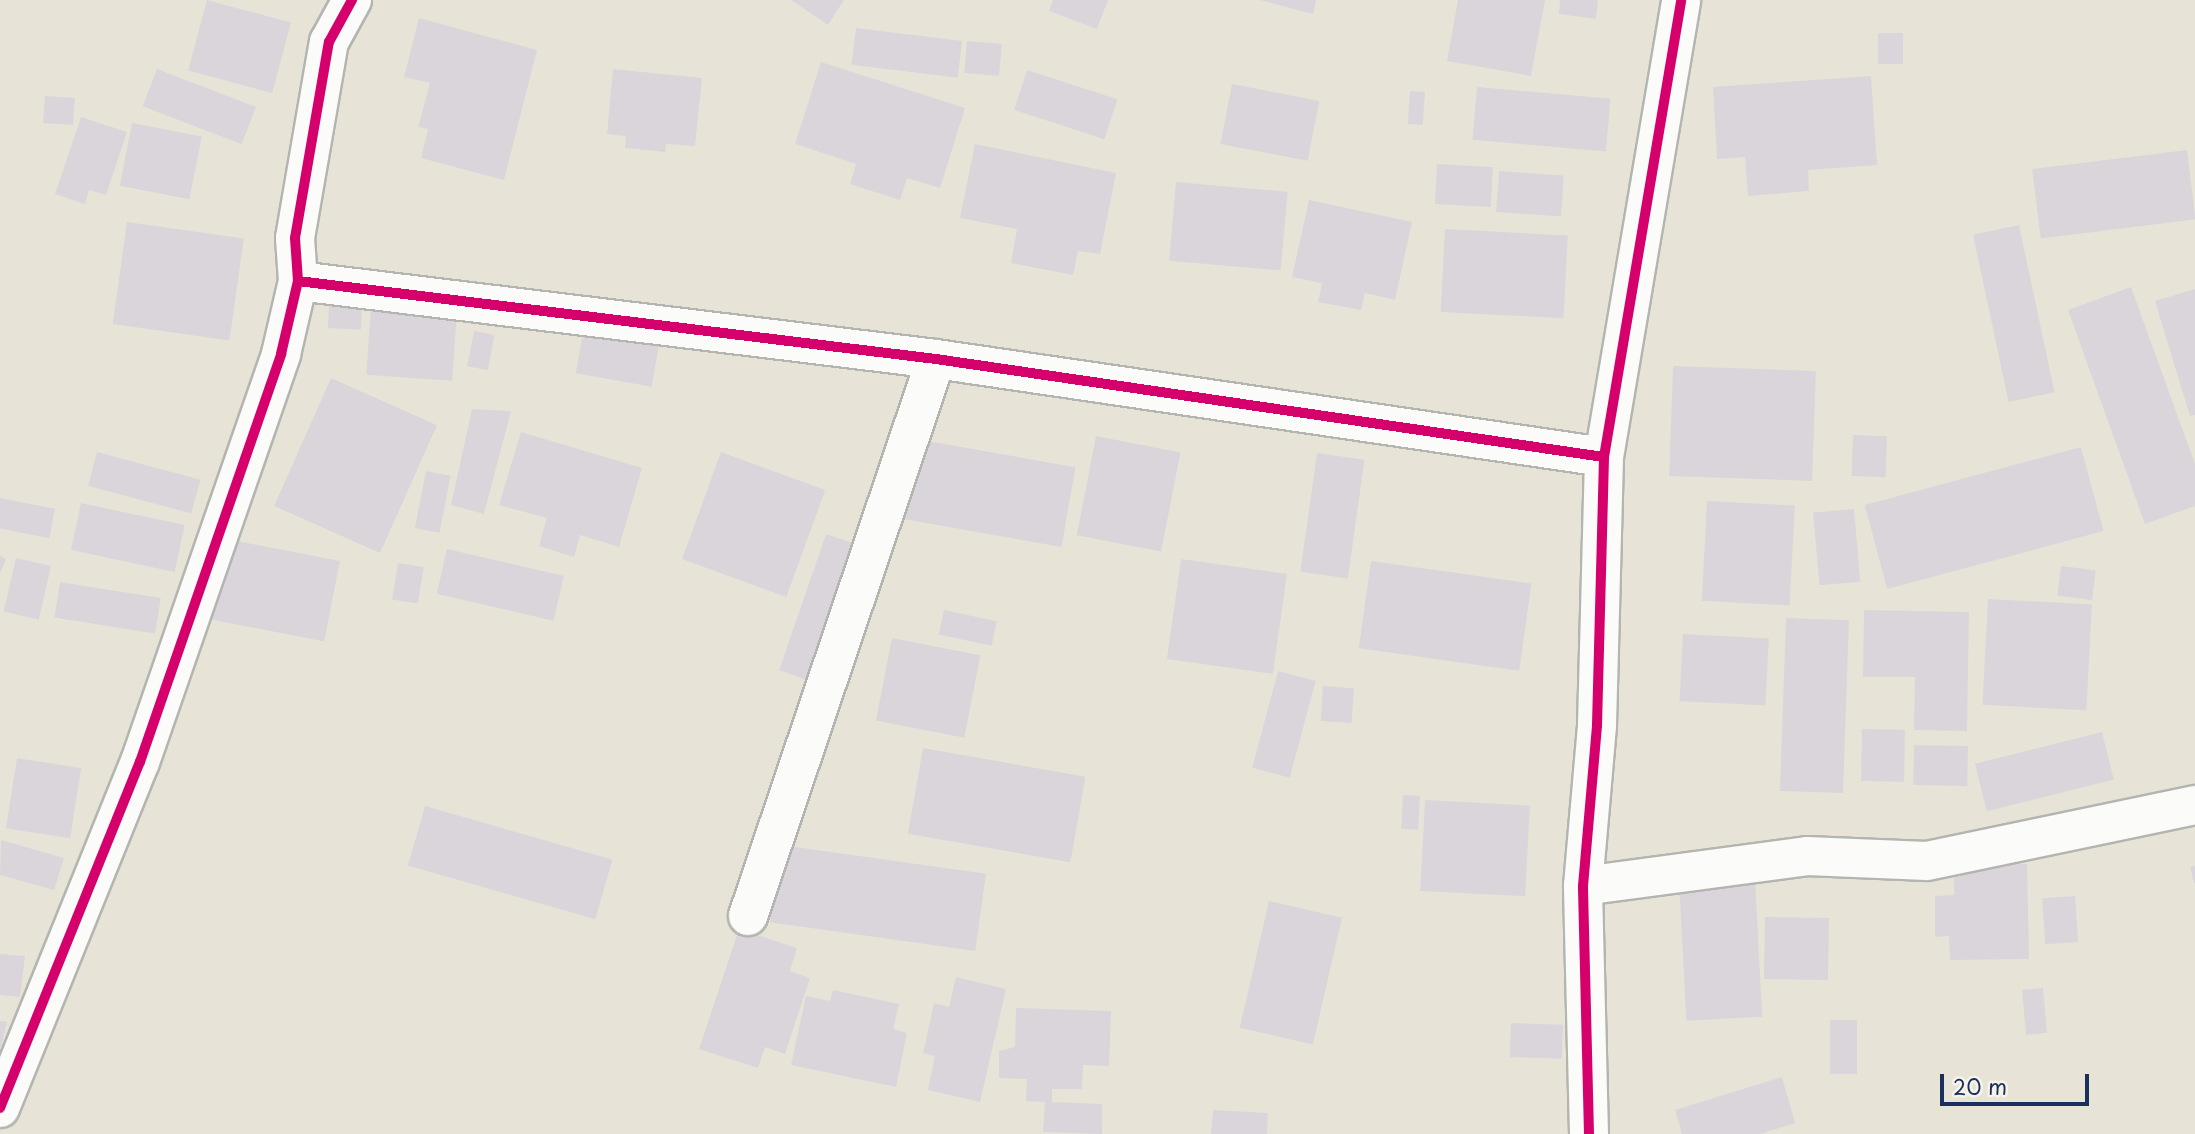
<!DOCTYPE html>
<html>
<head>
<meta charset="utf-8">
<style>
	body { margin:0 }
	#map { position:relative; width:2195px; height:1134px; overflow:hidden; background:#e7e4d7; font-family:"Playpen Sans",sans-serif }
	div>[style] { position:absolute }
	.building>* { inset:0; background:#dad5da; transform-origin:0 0 }
	.roads { filter:drop-shadow(2px 0 #b4b4b0) drop-shadow(-2px 0 #b4b4b0) drop-shadow(0 2px #b4b4b0) drop-shadow(0 -2px #b4b4b0) }
	.minor>* { height:38px; margin:-19px; padding:0 19px; transform-origin:19px; border-radius:19px; background:#fbfbf9 }
	.cycleway>* { height:10px; margin:-5px; padding:0 5px; transform-origin:5px; border-radius:5px; background:#d6006c }
	span { translate:-50% -50%; white-space:nowrap; text-align:center; line-height:1.15; -webkit-text-stroke:6px #f7f3e8; paint-order:stroke }
	.scale { position:absolute; left:1940px; top:1074px; width:149px; height:32px; box-sizing:border-box; border:4px solid #1b2f5e; border-top:0; padding-left:9px; font-size:21px; line-height:24px; white-space:nowrap; color:#1b2f5e; -webkit-text-stroke:5px #f7f3e8; paint-order:stroke }
</style>
</head>
<body>
<div id="map">
	<div class="building">
		<i style="left:207px;top:0;width:87px;height:73px;rotate:15deg"></i>
		<i style="clip-path:polygon(791px 0,844px 0,828px 25px)"></i>
		<i style="clip-path:polygon(1053px 0,1108px 0,1097px 29px,1049px 11px)"></i>
		<i style="clip-path:polygon(1260px 0,1316px 0,1313px 14px)"></i>
		<i style="clip-path:polygon(1458px 0,1545px 0,1531px 76px,1447px 61px)"></i>
		<i style="clip-path:polygon(1560px 0,1598px 0,1596px 19px,1559px 14px)"></i>
		<i style="clip-path:polygon(419px 18px,537px 50px,504px 180px,421px 158px,428px 129px,418px 127px,430px 83px,404px 77px)"></i>
		<i style="left:856px;top:28px;width:107px;height:37px;rotate:7deg"></i>
		<i style="left:1878px;top:33px;width:25px;height:31px"></i>
		<i style="left:967px;top:41px;width:35px;height:32px;rotate:5deg"></i>
		<i style="clip-path:polygon(821px 62px,965px 108px,940px 188px,907px 178px,900px 200px,850px 184px,856px 164px,795px 144px)"></i>
		<i style="left:157px;top:69px;width:106px;height:40px;rotate:21deg"></i>
		<i style="clip-path:polygon(613px 69px,702px 78px,695px 146px,666px 144px,665px 152px,625px 148px,626px 136px,607px 134px)"></i>
		<i style="left:1027px;top:70px;width:95px;height:42px;rotate:18deg"></i>
		<i style="clip-path:polygon(1871px 76px,1877px 165px,1808px 170px,1809px 191px,1748px 196px,1745px 157px,1717px 159px,1713px 87px)"></i>
		<i style="left:1232px;top:84px;width:89px;height:61px;rotate:11deg"></i>
		<i style="left:1477px;top:87px;width:134px;height:53px;rotate:5deg"></i>
		<i style="left:1410px;top:91px;width:15px;height:33px;rotate:4deg"></i>
		<i style="left:45px;top:96px;width:30px;height:27px;rotate:4deg"></i>
		<i style="clip-path:polygon(81px 117px,127px 132px,106px 195px,89px 190px,85px 204px,55px 194px)"></i>
		<i style="left:132px;top:123px;width:71px;height:64px;rotate:11deg"></i>
		<i style="clip-path:polygon(975px 144px,1116px 173px,1100px 254px,1078px 251px,1073px 275px,1011px 263px,1017px 229px,960px 218px)"></i>
		<i style="left:2187px;top:150px;width:70px;height:156px;rotate:83deg"></i>
		<i style="left:1437px;top:164px;width:56px;height:40px;rotate:3deg"></i>
		<i style="left:1499px;top:171px;width:65px;height:41px;rotate:4deg"></i>
		<i style="left:1176px;top:182px;width:112px;height:79px;rotate:5deg"></i>
		<i style="clip-path:polygon(1309px 200px,1412px 222px,1395px 300px,1365px 293px,1361px 310px,1318px 302px,1322px 283px,1292px 277px)"></i>
		<i style="left:127px;top:222px;width:118px;height:103px;rotate:8deg"></i>
		<i style="left:2019px;top:225px;width:171px;height:47px;rotate:78deg"></i>
		<i style="left:1445px;top:229px;width:123px;height:83px;rotate:3deg"></i>
		<i style="clip-path:polygon(2131px 287px,2195px 464px,2195px 506px,2145px 524px,2068px 310px)"></i>
		<i style="clip-path:polygon(2195px 289px,2195px 415px,2190px 416px,2155px 301px)"></i>
		<i style="left:372px;top:293px;width:86px;height:82px;rotate:4deg"></i>
		<i style="left:329px;top:305px;width:33px;height:23px;rotate:3deg"></i>
		<i style="left:584px;top:327px;width:77px;height:47px;rotate:10deg"></i>
		<i style="left:474px;top:331px;width:21px;height:36px;rotate:11deg"></i>
		<i style="left:1673px;top:366px;width:143px;height:110px;rotate:2deg"></i>
		<i style="left:331px;top:378px;width:116px;height:140px;rotate:24deg"></i>
		<i style="clip-path:polygon(472px 409px,511px 411px,484px 514px,451px 505px)"></i>
		<i style="clip-path:polygon(521px 432px,642px 468px,619px 547px,580px 535px,574px 557px,539px 546px,547px 518px,499px 505px)"></i>
		<i style="left:1853px;top:435px;width:34px;height:41px;rotate:2deg"></i>
		<i style="left:1096px;top:436px;width:86px;height:101px;rotate:11deg"></i>
		<i style="left:916px;top:439px;width:162px;height:81px;rotate:10deg"></i>
		<i style="left:2081px;top:447px;width:87px;height:224px;rotate:75deg"></i>
		<i style="left:97px;top:452px;width:107px;height:35px;rotate:15deg"></i>
		<i style="left:721px;top:452px;width:111px;height:114px;rotate:20deg"></i>
		<i style="left:1317px;top:453px;width:48px;height:120px;rotate:8deg"></i>
		<i style="left:426px;top:471px;width:25px;height:58px;rotate:11deg"></i>
		<i style="left:0;top:498px;width:56px;height:30px;rotate:11deg"></i>
		<i style="left:1707px;top:501px;width:88px;height:100px;rotate:3deg"></i>
		<i style="left:81px;top:503px;width:106px;height:48px;rotate:12deg"></i>
		<i style="left:1854px;top:509px;width:73px;height:41px;rotate:85deg"></i>
		<i style="left:826px;top:534px;width:31px;height:144px;rotate:19deg"></i>
		<i style="left:227px;top:539px;width:115px;height:82px;rotate:11deg"></i>
		<i style="left:447px;top:549px;width:120px;height:46px;rotate:13deg"></i>
		<i style="clip-path:polygon(0 556px,6px 559px,0 573px)"></i>
		<i style="left:16px;top:558px;width:36px;height:55px;rotate:13deg"></i>
		<i style="left:1181px;top:559px;width:107px;height:101px;rotate:8deg"></i>
		<i style="left:1371px;top:561px;width:162px;height:88px;rotate:8deg"></i>
		<i style="left:398px;top:563px;width:26px;height:37px;rotate:9deg"></i>
		<i style="left:2061px;top:566px;width:35px;height:30px;rotate:7deg"></i>
		<i style="left:60px;top:582px;width:102px;height:36px;rotate:9deg"></i>
		<i style="left:1988px;top:599px;width:104px;height:106px;rotate:3deg"></i>
		<i style="left:944px;top:610px;width:54px;height:25px;rotate:12deg"></i>
		<i style="clip-path:polygon(1864px 610px,1969px 612px,1967px 731px,1914px 730px,1915px 677px,1863px 677px)"></i>
		<i style="left:1786px;top:618px;width:63px;height:173px;rotate:2deg"></i>
		<i style="left:1683px;top:634px;width:86px;height:67px;rotate:3deg"></i>
		<i style="left:892px;top:638px;width:90px;height:84px;rotate:11deg"></i>
		<i style="left:1278px;top:671px;width:39px;height:100px;rotate:15deg"></i>
		<i style="left:1323px;top:686px;width:31px;height:35px;rotate:4deg"></i>
		<i style="left:1862px;top:729px;width:43px;height:52px;rotate:1deg"></i>
		<i style="left:2102px;top:732px;width:49px;height:131px;rotate:76deg"></i>
		<i style="left:1914px;top:745px;width:54px;height:40px;rotate:1deg"></i>
		<i style="left:923px;top:748px;width:165px;height:87px;rotate:10deg"></i>
		<i style="left:17px;top:758px;width:65px;height:71px;rotate:9deg"></i>
		<i style="left:1403px;top:795px;width:17px;height:34px;rotate:3deg"></i>
		<i style="left:1425px;top:800px;width:105px;height:91px;rotate:3deg"></i>
		<i style="left:425px;top:806px;width:195px;height:62px;rotate:16deg"></i>
		<i style="clip-path:polygon(1px 840px,64px 858px,54px 890px,0 875px)"></i>
		<i style="left:781px;top:845px;width:207px;height:78px;rotate:8deg"></i>
		<i style="clip-path:polygon(2027px 864px,2029px 959px,1950px 960px,1949px 936px,1935px 937px,1935px 896px,1954px 895px,1954px 865px)"></i>
		<i style="clip-path:polygon(2195px 866px,2195px 883px,2194px 883px,2190px 867px)"></i>
		<i style="left:1755px;top:879px;width:138px;height:76px;rotate:87deg"></i>
		<i style="left:2075px;top:896px;width:46px;height:33px;rotate:86deg"></i>
		<i style="left:1269px;top:901px;width:75px;height:130px;rotate:13deg"></i>
		<i style="left:1765px;top:917px;width:64px;height:62px;rotate:1deg"></i>
		<i style="clip-path:polygon(739px 929px,797px 948px,790px 971px,810px 978px,785px 1054px,765px 1047px,758px 1068px,699px 1049px)"></i>
		<i style="clip-path:polygon(0 954px,25px 956px,20px 997px,0 995px)"></i>
		<i style="clip-path:polygon(956px 977px,1006px 989px,980px 1102px,928px 1090px,935px 1056px,923px 1053px,934px 1003px,949px 1007px)"></i>
		<i style="left:2043px;top:988px;width:45px;height:21px;rotate:85deg"></i>
		<i style="clip-path:polygon(833px 990px,899px 1004px,893px 1029px,907px 1033px,896px 1087px,791px 1065px,806px 996px,830px 1001px)"></i>
		<i style="clip-path:polygon(1016px 1008px,1111px 1011px,1109px 1066px,1083px 1065px,1082px 1089px,1052px 1089px,1052px 1102px,1102px 1104px,1102px 1134px,1043px 1132px,1045px 1102px,1026px 1101px,1027px 1079px,999px 1078px,999px 1051px,1015px 1047px)"></i>
		<i style="left:1830px;top:1020px;width:27px;height:54px"></i>
		<i style="clip-path:polygon(0 1021px,7px 1022px,1px 1047px,0 1046px)"></i>
		<i style="left:1511px;top:1023px;width:52px;height:34px;rotate:2deg"></i>
		<i style="clip-path:polygon(1782px 1077px,1795px 1123px,1760px 1134px,1682px 1134px,1675px 1110px)"></i>
		<i style="clip-path:polygon(1213px 1110px,1268px 1113px,1267px 1134px,1211px 1134px)"></i>
	</div>
	<div class="roads">
		<div class="minor">
			<i style="left:298px;top:281px;width:643px;rotate:6.97deg"></i>
			<i style="left:936px;top:359px;width:675px;rotate:8.35deg"></i>
			<i style="left:1583px;top:886px;width:226px;rotate:-7.6deg"></i>
			<i style="left:1807px;top:856px;width:120px;rotate:2.4deg"></i>
			<i style="left:1927px;top:861px;width:274px;rotate:-11.8deg"></i>
			<i style="left:748px;top:916px;width:588px;rotate:-71.35deg"></i>
			<i style="left:0;top:1108px;width:373px;rotate:-68deg"></i>
			<i style="left:140px;top:762px;width:432px;rotate:-70.9deg"></i>
			<i style="left:281px;top:354px;width:75px;rotate:-76.9deg"></i>
			<i style="left:298px;top:281px;width:43px;rotate:-94deg"></i>
			<i style="left:295px;top:238px;width:199px;rotate:-80.2deg"></i>
			<i style="left:329px;top:42px;width:48px;rotate:-61.3deg"></i>
			<i style="left:1589px;top:1134px;width:248px;rotate:-91.4deg"></i>
			<i style="left:1583px;top:886px;width:162px;rotate:-85deg"></i>
			<i style="left:1597px;top:725px;width:268px;rotate:-88.5deg"></i>
			<i style="left:1604px;top:457px;width:463px;rotate:-80.4deg"></i>
		</div>
	</div>
	<div class="cycleway">
		<i style="left:298px;top:281px;width:643px;rotate:6.97deg"></i>
		<i style="left:936px;top:359px;width:675px;rotate:8.35deg"></i>
		<i style="left:0;top:1108px;width:373px;rotate:-68deg"></i>
		<i style="left:140px;top:762px;width:432px;rotate:-70.9deg"></i>
		<i style="left:281px;top:354px;width:75px;rotate:-76.9deg"></i>
		<i style="left:298px;top:281px;width:43px;rotate:-94deg"></i>
		<i style="left:295px;top:238px;width:199px;rotate:-80.2deg"></i>
		<i style="left:329px;top:42px;width:48px;rotate:-61.3deg"></i>
		<i style="left:1589px;top:1134px;width:248px;rotate:-91.4deg"></i>
		<i style="left:1583px;top:886px;width:162px;rotate:-85deg"></i>
		<i style="left:1597px;top:725px;width:268px;rotate:-88.5deg"></i>
		<i style="left:1604px;top:457px;width:463px;rotate:-80.4deg"></i>
	</div>
	<div class="scale">20 m</div>
</div>
</body>
</html>
